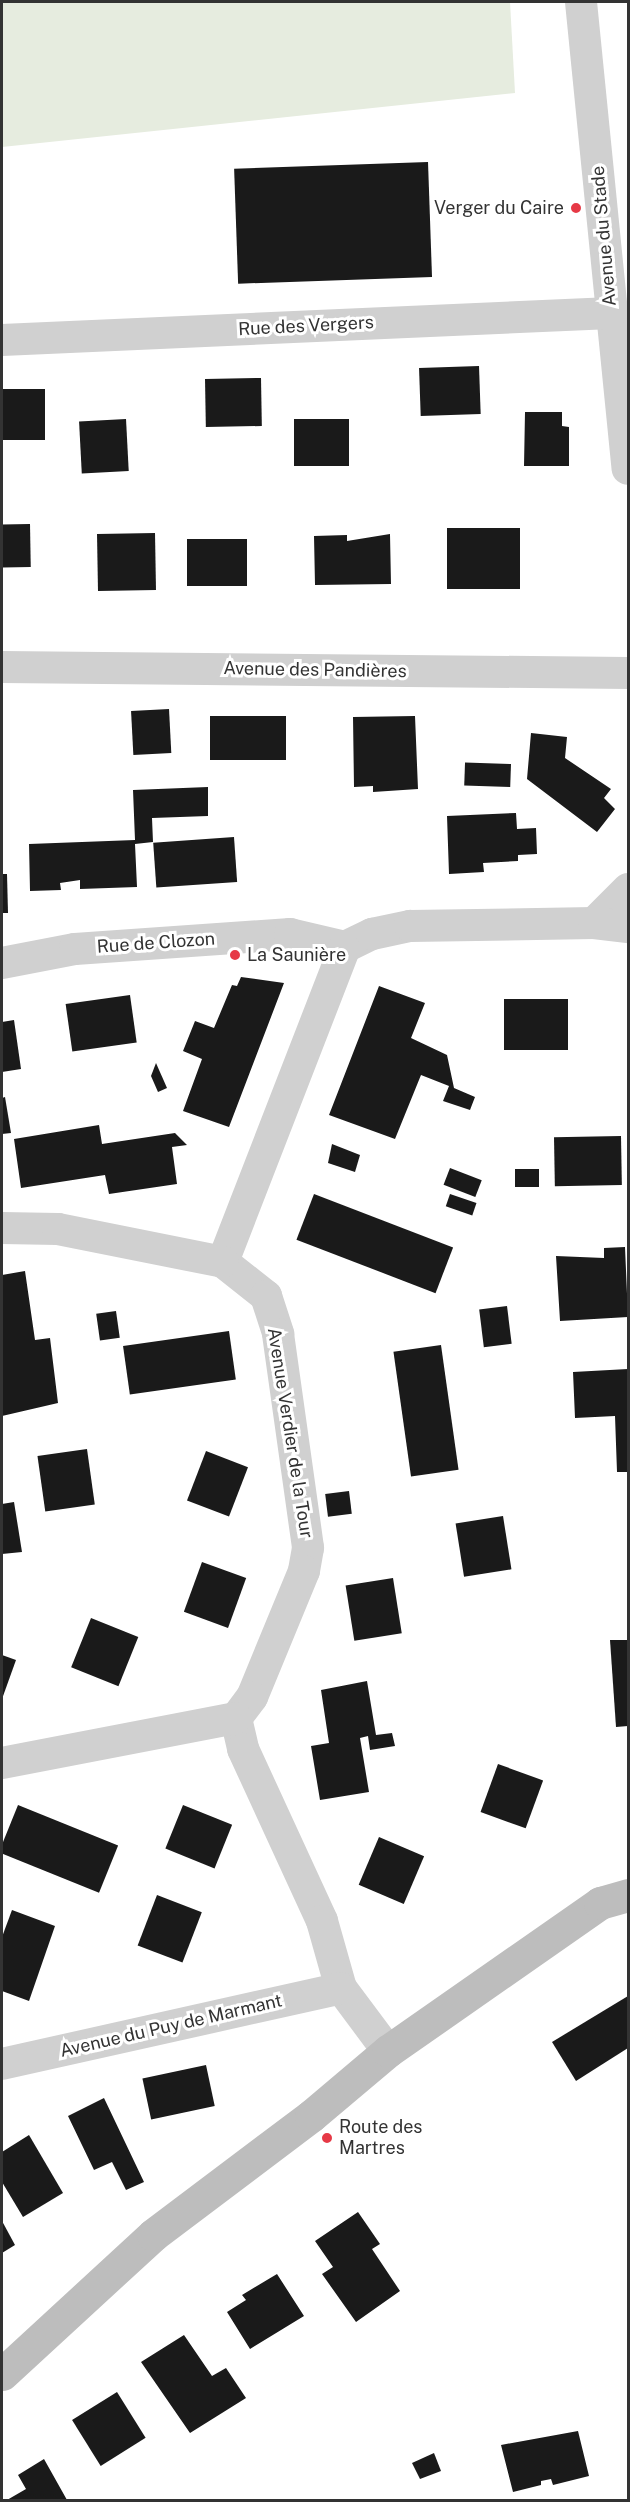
<!DOCTYPE html>
<html>
<head>
<meta charset="utf-8">
<style>
	body { margin:0 }
	#map { position:relative; width:630px; height:2502px; overflow:hidden; background:#fff; font-family:"Public Sans",sans-serif }
	div>[style] { position:absolute }
	.green>* { inset:0; background:#e6ecdf }
	.building>* { inset:0; background:#1a1a1a; transform-origin:0 0 }
	.street>* { height:32px; margin:-16px; padding:0 16px; transform-origin:16px; border-radius:16px; background:#d0d0d0 }
	.secondary>* { height:33px; margin:-16.5px; padding:0 16.5px; transform-origin:16.5px; border-radius:16.5px; background:#bdbdbd }
	.dots>* { width:16px; height:16px; translate:-50% -50%; box-sizing:border-box; border:3px solid #fff; border-radius:50% }
	span { translate:-50% -50%; white-space:nowrap; text-align:center; line-height:1.15; -webkit-text-stroke:6px #fff; paint-order:stroke }
	.poi-label { font-size:18px; color:#333 }
	.right { translate:-100% -50%; text-align:right }
	.left { translate:0 -50%; text-align:left }
	.street-label { font-size:18px; color:#333 }
	.frame { position:absolute; inset:0; border:3px solid #333; pointer-events:none }
</style>
</head>
<body>
<div id="map">
	<div class="green">
		<i style="clip-path:polygon(2px 2px,510px 2px,515px 93px,2px 147px)"></i>
	</div>
	<div class="building">
		<i style="left:428px;top:162px;width:115px;height:194px;rotate:88deg"></i>
		<i style="left:479px;top:366px;width:48px;height:60px;rotate:88deg"></i>
		<i style="left:261px;top:378px;width:48px;height:56px;rotate:89deg"></i>
		<i style="left:45px;top:389px;width:51px;height:43px;rotate:90deg"></i>
		<i style="clip-path:polygon(525px 412px,562px 412px,562px 426px,569px 427px,569px 466px,524px 466px)"></i>
		<i style="left:126px;top:419px;width:52px;height:47px;rotate:87deg"></i>
		<i style="left:294px;top:419px;width:55px;height:47px"></i>
		<i style="left:30px;top:524px;width:43px;height:28px;rotate:89deg"></i>
		<i style="left:520px;top:528px;width:61px;height:73px;rotate:90deg"></i>
		<i style="left:155px;top:533px;width:57px;height:58px;rotate:89deg"></i>
		<i style="clip-path:polygon(390px 534px,391px 584px,315px 585px,314px 536px,347px 535px,347px 541px)"></i>
		<i style="left:187px;top:539px;width:60px;height:47px"></i>
		<i style="left:169px;top:709px;width:44px;height:38px;rotate:87deg"></i>
		<i style="left:210px;top:716px;width:76px;height:44px"></i>
		<i style="clip-path:polygon(415px 716px,418px 789px,373px 792px,373px 786px,354px 787px,353px 717px)"></i>
		<i style="clip-path:polygon(531px 733px,567px 737px,565px 758px,611px 789px,604px 798px,615px 809px,597px 832px,527px 779px)"></i>
		<i style="left:511px;top:764px;width:23px;height:46px;rotate:92deg"></i>
		<i style="clip-path:polygon(208px 787px,208px 816px,152px 818px,153px 842px,135px 844px,137px 887px,80px 889px,80px 880px,60px 883px,61px 890px,30px 891px,29px 844px,135px 840px,133px 790px)"></i>
		<i style="clip-path:polygon(516px 813px,517px 829px,536px 828px,537px 854px,518px 855px,518px 861px,483px 863px,484px 872px,449px 874px,447px 816px)"></i>
		<i style="left:234px;top:837px;width:45px;height:81px;rotate:86deg"></i>
		<i style="clip-path:polygon(2px 874px,7px 874px,8px 913px,2px 913px)"></i>
		<i style="clip-path:polygon(241px 977px,284px 983px,229px 1127px,183px 1111px,202px 1059px,183px 1051px,195px 1021px,214px 1028px,232px 985px,237px 986px)"></i>
		<i style="clip-path:polygon(379px 986px,425px 1003px,411px 1038px,447px 1055px,454px 1088px,475px 1097px,470px 1110px,443px 1101px,449px 1086px,421px 1075px,395px 1139px,329px 1115px)"></i>
		<i style="left:130px;top:995px;width:48px;height:65px;rotate:82deg"></i>
		<i style="left:568px;top:999px;width:51px;height:64px;rotate:90deg"></i>
		<i style="clip-path:polygon(14px 1020px,21px 1069px,2px 1072px,2px 1022px)"></i>
		<i style="clip-path:polygon(156px 1063px,167px 1088px,158px 1092px,151px 1076px)"></i>
		<i style="clip-path:polygon(5px 1097px,11px 1133px,2px 1134px,2px 1098px)"></i>
		<i style="clip-path:polygon(99px 1125px,102px 1144px,175px 1133px,187px 1145px,172px 1147px,177px 1184px,109px 1194px,105px 1175px,21px 1188px,14px 1139px)"></i>
		<i style="left:621px;top:1136px;width:49px;height:67px;rotate:89deg"></i>
		<i style="clip-path:polygon(332px 1144px,360px 1155px,355px 1172px,328px 1163px)"></i>
		<i style="left:450px;top:1168px;width:34px;height:18px;rotate:21deg"></i>
		<i style="left:539px;top:1169px;width:18px;height:24px;rotate:90deg"></i>
		<i style="left:314px;top:1194px;width:149px;height:49px;rotate:21deg"></i>
		<i style="left:450px;top:1194px;width:28px;height:13px;rotate:19deg"></i>
		<i style="clip-path:polygon(625px 1247px,628px 1317px,560px 1321px,556px 1256px,604px 1258px,604px 1248px)"></i>
		<i style="clip-path:polygon(25px 1271px,35px 1340px,50px 1338px,58px 1403px,2px 1416px,2px 1275px)"></i>
		<i style="left:507px;top:1306px;width:38px;height:28px;rotate:83deg"></i>
		<i style="left:116px;top:1311px;width:27px;height:20px;rotate:82deg"></i>
		<i style="left:229px;top:1331px;width:49px;height:107px;rotate:82deg"></i>
		<i style="left:441px;top:1345px;width:126px;height:48px;rotate:82deg"></i>
		<i style="clip-path:polygon(628px 1369px,628px 1472px,617px 1472px,615px 1416px,575px 1418px,573px 1372px)"></i>
		<i style="left:87px;top:1449px;width:56px;height:50px;rotate:82deg"></i>
		<i style="left:206px;top:1451px;width:45px;height:53px;rotate:21deg"></i>
		<i style="left:349px;top:1491px;width:23px;height:24px;rotate:83deg"></i>
		<i style="clip-path:polygon(14px 1502px,22px 1552px,2px 1554px,2px 1504px)"></i>
		<i style="left:503px;top:1516px;width:54px;height:48px;rotate:81deg"></i>
		<i style="left:202px;top:1562px;width:47px;height:53px;rotate:20deg"></i>
		<i style="left:393px;top:1578px;width:56px;height:48px;rotate:81deg"></i>
		<i style="left:91px;top:1618px;width:51px;height:53px;rotate:22deg"></i>
		<i style="clip-path:polygon(610px 1640px,628px 1640px,628px 1726px,616px 1727px)"></i>
		<i style="clip-path:polygon(2px 1655px,16px 1660px,2px 1699px)"></i>
		<i style="clip-path:polygon(367px 1681px,376px 1735px,392px 1733px,395px 1746px,370px 1750px,368px 1736px,360px 1738px,369px 1792px,320px 1800px,311px 1746px,329px 1743px,321px 1690px)"></i>
		<i style="left:498px;top:1764px;width:48px;height:51px;rotate:20deg"></i>
		<i style="left:18px;top:1805px;width:108px;height:51px;rotate:22deg"></i>
		<i style="left:183px;top:1805px;width:53px;height:47px;rotate:22deg"></i>
		<i style="left:379px;top:1837px;width:49px;height:52px;rotate:23deg"></i>
		<i style="left:157px;top:1895px;width:48px;height:54px;rotate:21deg"></i>
		<i style="clip-path:polygon(12px 1910px,55px 1926px,29px 2001px,2px 1991px,2px 1937px)"></i>
		<i style="clip-path:polygon(628px 1996px,628px 2048px,576px 2081px,552px 2042px)"></i>
		<i style="left:206px;top:2065px;width:42px;height:65px;rotate:78deg"></i>
		<i style="clip-path:polygon(104px 2098px,144px 2182px,126px 2190px,112px 2162px,94px 2170px,68px 2116px)"></i>
		<i style="clip-path:polygon(29px 2135px,63px 2193px,23px 2217px,2px 2182px,2px 2152px)"></i>
		<i style="clip-path:polygon(358px 2212px,380px 2244px,372px 2249px,400px 2291px,356px 2322px,322px 2274px,333px 2267px,315px 2241px)"></i>
		<i style="clip-path:polygon(2px 2221px,15px 2245px,2px 2253px)"></i>
		<i style="clip-path:polygon(277px 2274px,304px 2316px,250px 2349px,227px 2312px,246px 2300px,242px 2295px)"></i>
		<i style="clip-path:polygon(184px 2335px,212px 2376px,226px 2368px,246px 2398px,190px 2433px,141px 2362px)"></i>
		<i style="left:117px;top:2392px;width:54px;height:53px;rotate:58deg"></i>
		<i style="clip-path:polygon(578px 2431px,589px 2476px,553px 2485px,551px 2479px,541px 2481px,541px 2485px,513px 2492px,501px 2445px)"></i>
		<i style="clip-path:polygon(434px 2453px,441px 2471px,420px 2479px,412px 2463px)"></i>
		<i style="clip-path:polygon(44px 2459px,67px 2500px,7px 2500px,26px 2489px,18px 2475px)"></i>
	</div>
	<div class="street">
		<i style="left:581px;top:2px;width:469px;rotate:84.3deg"></i>
		<i style="left:2px;top:340px;width:610px;rotate:-2.54deg"></i>
		<i style="left:2px;top:667px;width:626px;rotate:0.55deg"></i>
		<i style="left:594px;top:923px;width:48px;rotate:-45deg"></i>
		<i style="left:345px;top:947px;width:338px;rotate:111.2deg"></i>
		<i style="left:223px;top:1262px;width:55px;rotate:38.3deg"></i>
		<i style="left:266px;top:1296px;width:40px;rotate:72deg"></i>
		<i style="left:278px;top:1334px;width:216px;rotate:82deg"></i>
		<i style="left:308px;top:1548px;width:23px;rotate:100deg"></i>
		<i style="left:304px;top:1571px;width:136px;rotate:112.4deg"></i>
		<i style="left:252px;top:1697px;width:26px;rotate:127deg"></i>
		<i style="left:236px;top:1718px;width:32px;rotate:77deg"></i>
		<i style="left:243px;top:1749px;width:189px;rotate:65.3deg"></i>
		<i style="left:322px;top:1921px;width:70px;rotate:74.2deg"></i>
		<i style="left:341px;top:1988px;width:79px;rotate:53.3deg"></i>
		<i style="left:2px;top:963px;width:74px;rotate:-10.9deg"></i>
		<i style="left:75px;top:949px;width:216px;rotate:-4deg"></i>
		<i style="left:290px;top:934px;width:57px;rotate:13.3deg"></i>
		<i style="left:345px;top:947px;width:30px;rotate:-26deg"></i>
		<i style="left:372px;top:934px;width:39px;rotate:-12deg"></i>
		<i style="left:410px;top:926px;width:184px;rotate:-0.9deg"></i>
		<i style="left:594px;top:923px;width:34px;rotate:7deg"></i>
		<i style="left:2px;top:1228px;width:56px;rotate:1deg"></i>
		<i style="left:58px;top:1229px;width:168px;rotate:11.3deg"></i>
		<i style="left:2px;top:1763px;width:238px;rotate:-10.9deg"></i>
		<i style="left:2px;top:2064px;width:347px;rotate:-12.6deg"></i>
	</div>
	<div class="secondary">
		<i style="left:2px;top:2374px;width:205px;rotate:-42.6deg"></i>
		<i style="left:153px;top:2235px;width:198px;rotate:-37deg"></i>
		<i style="left:311px;top:2116px;width:101px;rotate:-40.2deg"></i>
		<i style="left:388px;top:2051px;width:259px;rotate:-34.9deg"></i>
		<i style="left:600px;top:1903px;width:29px;rotate:-16deg"></i>
	</div>
	<div class="dots">
		<i style="left:576px;top:208px;background:#e63946"></i>
		<i style="left:235px;top:955px;background:#e63946"></i>
		<i style="left:327px;top:2138px;background:#e63946"></i>
	</div>
	<div class="poi-label">
		<span class="right" style="left:564px;top:208px">Verger du Caire</span>
		<span class="left" style="left:247px;top:955px">La Saunière</span>
		<span class="left" style="left:339px;top:2138px">Route des<br>Martres</span>
	</div>
	<div class="street-label">
		<span style="left:604px;top:236px;rotate:-95deg">Avenue du Stade</span>
		<span style="left:306px;top:326px;rotate:-3deg">Rue des Vergers</span>
		<span style="left:315px;top:670px;rotate:1deg">Avenue des Pandières</span>
		<span style="left:156px;top:943px;rotate:-4deg">Rue de Clozon</span>
		<span style="left:290px;top:1433px;rotate:81deg">Avenue Verdier de la Tour</span>
		<span style="left:171px;top:2026px;rotate:-13deg">Avenue du Puy de Marmant</span>
	</div>
	<div class="frame"></div>
</div>
</body>
</html>
